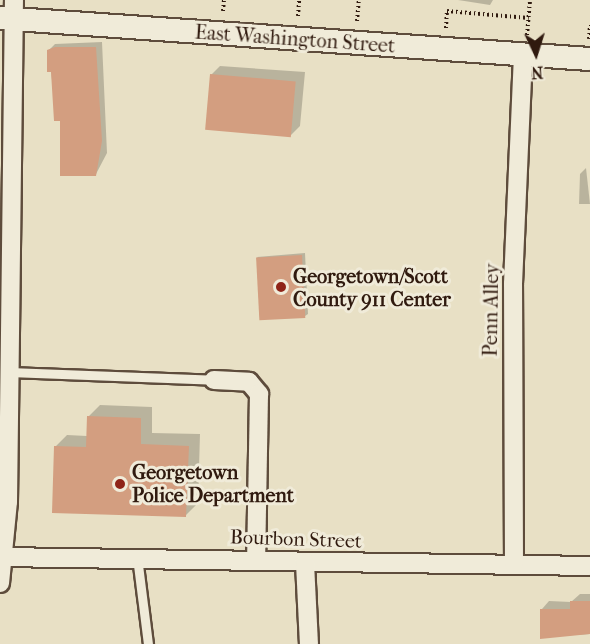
<!DOCTYPE html>
<html>
<head>
<meta charset="utf-8">
<style>
	body { margin:0 }
	#map { position:relative; width:590px; height:644px; overflow:hidden; background:#e8e0c5; font-family:"IM FELL French Canon",serif }
	div>[style] { position:absolute }
	.shadow>* { inset:0; background:#0003 }
	.building>* { inset:0; background:#d39e80; transform-origin:0 0 }
	.path>* { height:4px; margin-top:-2px; transform-origin:0; background:repeating-linear-gradient(90deg,#301a0f 0 1.5px,transparent 0 4.5px) }
	.roads { filter:drop-shadow(2px 0 #5e4c3c) drop-shadow(-2px 0 #5e4c3c) drop-shadow(0 2px #5e4c3c) drop-shadow(0 -2px #5e4c3c) }
	.service>* { height:9px; margin:-4.5px; padding:0 4.5px; transform-origin:4.5px; border-radius:4.5px; background:#f0ebd9 }
	.minor>* { height:18px; margin:-9px; padding:0 9px; transform-origin:9px; border-radius:9px; background:#f0ebd9 }
	.tertiary>* { height:22px; margin:-11px; padding:0 11px; transform-origin:11px; border-radius:11px; background:#f0ebd9 }
	.dots>* { width:16px; height:16px; translate:-50% -50%; box-sizing:border-box; border:3px solid #f0ebd9; border-radius:50% }
	span { translate:-50% -50%; white-space:nowrap; text-align:center; line-height:1.15; -webkit-text-stroke:6px #f0ebd9; paint-order:stroke }
	.street-label { font-size:20px; color:#301a0f }
	.poi-label { font-size:20px; color:#301a0f; font-weight:700 }
	.left { translate:0 -50%; text-align:left }
	.north { position:absolute; left:506px; top:24px; width:60px; height:60px; -webkit-text-stroke:4px #f0ebd9; paint-order:stroke; rotate:176deg; font-size:16px; font-weight:700; line-height:24px; text-align:center; color:#301a0f }
	.north::after { content:''; display:block; margin:auto; width:21px; height:27px; background:#301a0f; clip-path:polygon(50% 0,100% 100%,50% 72%,0 100%) }
</style>
</head>
<body>
<div id="map">
	<div class="shadow">
		<i style="clip-path:polygon(458px 0,493px 0,490px 5px)"></i>
		<i style="clip-path:polygon(102px 42px,107px 153px,96px 174px,62px 120px,56px 120px,49px 50px,55px 44px)"></i>
		<i style="clip-path:polygon(220px 66px,305px 72px,300px 126px,291px 135px,211px 75px)"></i>
		<i style="clip-path:polygon(586px 168px,590px 204px,579px 204px,580px 174px)"></i>
		<i style="clip-path:polygon(305px 253px,308px 314px,305px 316px,257px 257px)"></i>
		<i style="clip-path:polygon(100px 405px,152px 407px,152px 433px,200px 434px,198px 503px,186px 515px,55px 447px,67px 435px,87px 436px,88px 417px)"></i>
		<i style="clip-path:polygon(580px 594px,590px 594px,590px 634px,541px 637px,542px 609px,549px 601px,571px 602px)"></i>
	</div>
	<div class="building">
		<i style="clip-path:polygon(55px 47px,96px 47px,102px 141px,96px 176px,60px 176px,60px 121px,54px 121px,51px 72px,47px 72px,47px 50px)"></i>
		<i style="left:210px;top:74px;width:86px;height:56px;rotate:5deg"></i>
		<i style="left:302px;top:255px;width:63px;height:46px;rotate:87deg"></i>
		<i style="clip-path:polygon(87px 416px,141px 418px,141px 444px,189px 446px,186px 517px,52px 513px,54px 446px,86px 447px)"></i>
		<i style="clip-path:polygon(570px 601px,590px 601px,590px 634px,540px 639px,540px 609px,570px 609px)"></i>
	</div>
	<div class="path">
		<i style="left:223px;top:11px;width:11px;rotate:-85deg"></i>
		<i style="left:298px;top:16px;width:16px;rotate:-86deg"></i>
		<i style="left:357px;top:21px;width:21px;rotate:-85deg"></i>
		<i style="left:446px;top:28px;width:17px;rotate:-87deg"></i>
		<i style="left:447px;top:11px;width:82px;rotate:4.9deg"></i>
		<i style="left:527px;top:35px;width:35px;rotate:-85deg"></i>
		<i style="left:589px;top:39px;width:14px;rotate:-86deg"></i>
	</div>
	<div class="roads">
		<div class="service">
			<i style="left:9px;top:372px;width:205px;rotate:2.2deg"></i>
			<i style="left:137px;top:557px;width:88px;rotate:82.8deg"></i>
		</div>
		<div class="minor">
			<i style="left:214px;top:380px;width:35px;rotate:3deg"></i>
			<i style="left:249px;top:382px;width:16px;rotate:50deg"></i>
			<i style="left:259px;top:394px;width:165px;rotate:91deg"></i>
			<i style="left:0;top:557px;width:590px;rotate:0.87deg"></i>
			<i style="left:305px;top:563px;width:81px;rotate:87.2deg"></i>
			<i style="left:514px;top:564px;width:280px;rotate:-90.2deg"></i>
			<i style="left:513px;top:284px;width:228px;rotate:-87.5deg"></i>
			<i style="left:0;top:583px;width:81px;rotate:-84.4deg"></i>
			<i style="left:8px;top:502px;width:502px;rotate:-89.32deg"></i>
		</div>
		<div class="tertiary">
			<i style="left:0;top:18px;width:591px;rotate:3.98deg"></i>
		</div>
	</div>
	<div class="dots">
		<i style="left:281px;top:287px;background:#8f2418"></i>
		<i style="left:120px;top:484px;background:#8f2418"></i>
	</div>
	<div class="street-label">
		<span style="left:295px;top:39px;rotate:4deg">East Washington Street</span>
		<span style="left:491px;top:310px;rotate:-89deg">Penn Alley</span>
		<span style="left:296px;top:539px;rotate:2deg">Bourbon Street</span>
	</div>
	<div class="poi-label">
		<span class="left" style="left:293px;top:288px">Georgetown/Scott<br>County 911 Center</span>
		<span class="left" style="left:132px;top:484px">Georgetown<br>Police Department</span>
	</div>
	<div class="north">N</div>
</div>
</body>
</html>
